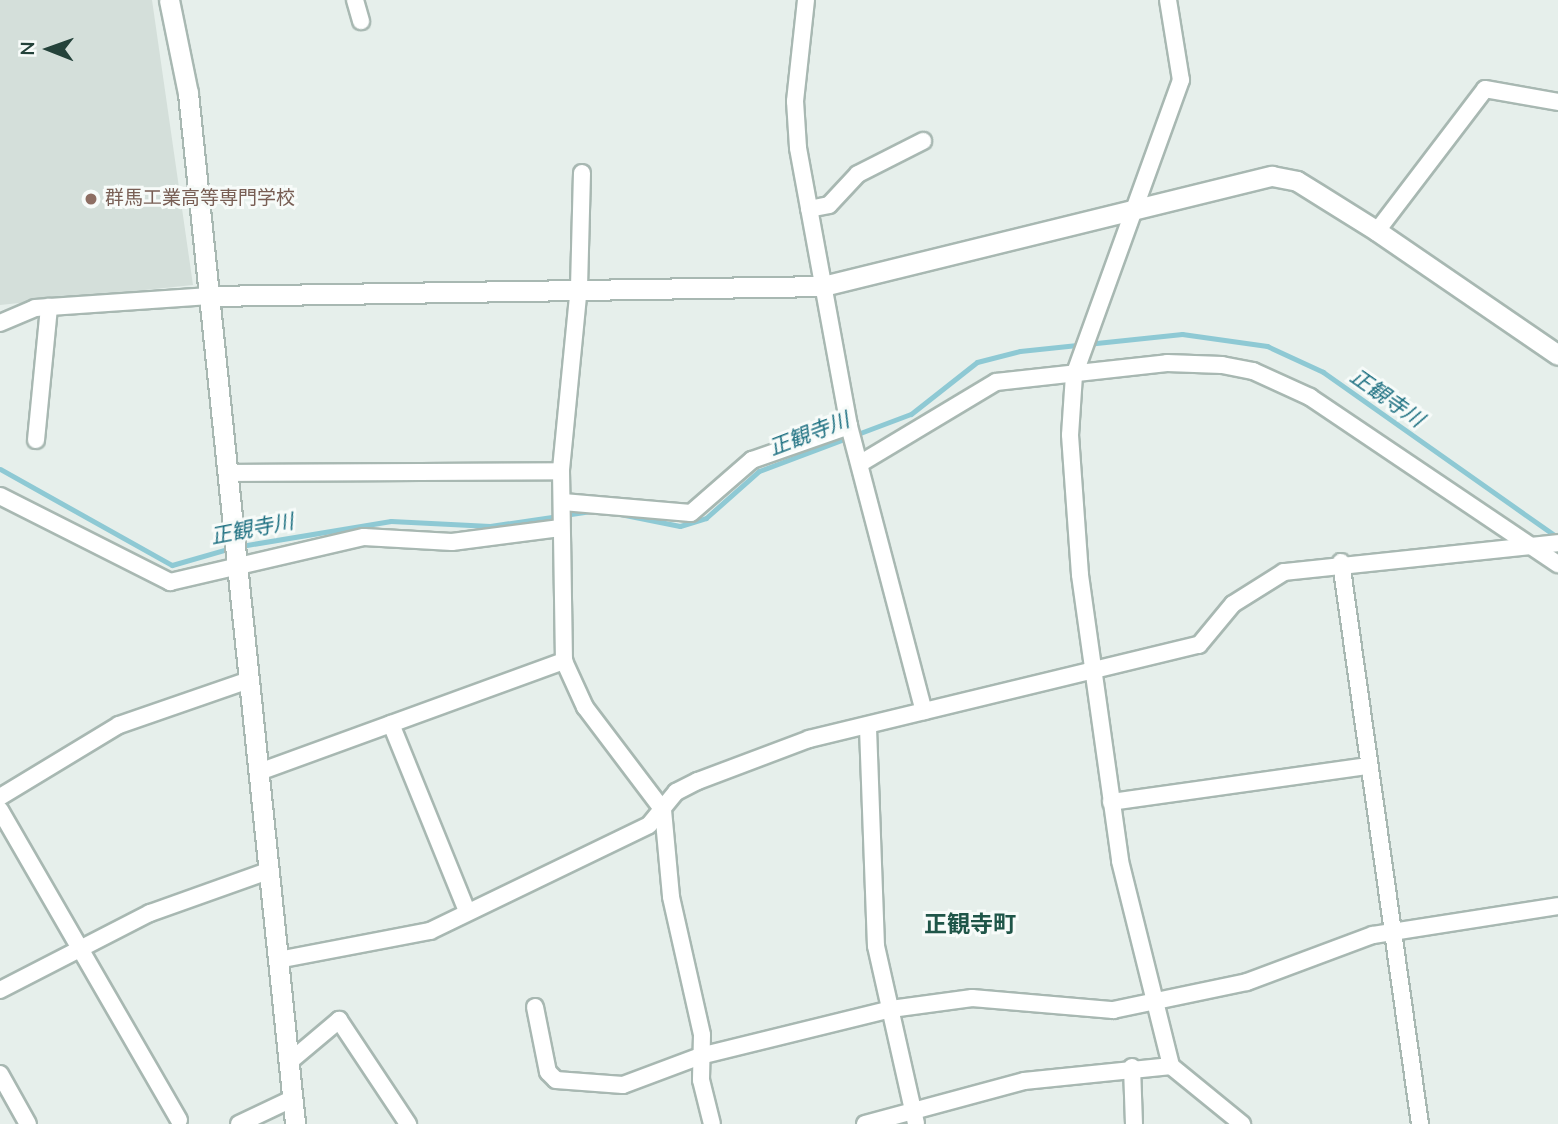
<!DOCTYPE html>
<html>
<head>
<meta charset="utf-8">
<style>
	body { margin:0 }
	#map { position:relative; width:1558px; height:1124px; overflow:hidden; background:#e6efeb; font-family:"Nunito Sans","Noto Sans JP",sans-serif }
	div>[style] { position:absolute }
	.built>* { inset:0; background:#d4dfda }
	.stream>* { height:5px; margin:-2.5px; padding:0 2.5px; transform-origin:2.5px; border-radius:2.5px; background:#8ec9d4 }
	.roads { filter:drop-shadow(2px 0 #a8b8b2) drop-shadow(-2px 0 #a8b8b2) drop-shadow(0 2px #a8b8b2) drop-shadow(0 -2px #a8b8b2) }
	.minor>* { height:16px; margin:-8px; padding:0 8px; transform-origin:8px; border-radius:8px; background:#fff }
	.tertiary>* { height:19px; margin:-9.5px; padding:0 9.5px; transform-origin:9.5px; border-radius:9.5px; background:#fff }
	.dots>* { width:19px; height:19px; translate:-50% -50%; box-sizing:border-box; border:4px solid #f7fbf9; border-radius:50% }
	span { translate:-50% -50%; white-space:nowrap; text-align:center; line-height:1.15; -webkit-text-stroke:6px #f7fbf9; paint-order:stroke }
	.education-label { font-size:19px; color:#785e54 }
	.left { translate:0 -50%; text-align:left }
	.water-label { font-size:21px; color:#1c6f80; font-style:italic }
	.quarter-label { font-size:23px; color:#1f5548; font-weight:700 }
	.north { position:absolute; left:14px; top:14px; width:70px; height:70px; -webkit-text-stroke:5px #f7fbf9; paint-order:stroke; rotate:271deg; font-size:19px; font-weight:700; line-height:28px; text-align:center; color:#24423a }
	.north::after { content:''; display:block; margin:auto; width:24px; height:32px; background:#24423a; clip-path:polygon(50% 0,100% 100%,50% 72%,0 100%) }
</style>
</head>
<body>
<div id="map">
	<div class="built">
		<i style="clip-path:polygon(0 0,152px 0,193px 285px,0 305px)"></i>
	</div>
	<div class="stream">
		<i style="left:0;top:469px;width:197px;rotate:29.2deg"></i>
		<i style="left:172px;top:565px;width:61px;rotate:-16.1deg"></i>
		<i style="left:615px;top:513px;width:66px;rotate:11.3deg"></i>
		<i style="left:680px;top:526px;width:27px;rotate:-17deg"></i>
		<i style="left:706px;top:518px;width:71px;rotate:-41.6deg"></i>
		<i style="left:759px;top:471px;width:162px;rotate:-20.6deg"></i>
		<i style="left:911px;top:414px;width:84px;rotate:-38.2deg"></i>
		<i style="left:977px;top:362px;width:44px;rotate:-14.3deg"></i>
		<i style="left:1020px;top:351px;width:163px;rotate:-6deg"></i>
		<i style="left:1182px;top:334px;width:86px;rotate:8deg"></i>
		<i style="left:1267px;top:346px;width:62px;rotate:24.9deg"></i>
		<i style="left:1323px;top:372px;width:288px;rotate:35.2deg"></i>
		<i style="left:241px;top:546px;width:152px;rotate:-9.5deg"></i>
		<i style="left:391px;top:521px;width:99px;rotate:2.9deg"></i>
		<i style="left:490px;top:526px;width:102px;rotate:-8.4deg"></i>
	</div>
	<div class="roads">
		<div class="minor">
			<i style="left:355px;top:0;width:22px;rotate:74deg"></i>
			<i style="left:806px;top:0;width:102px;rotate:96.2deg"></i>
			<i style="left:795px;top:101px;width:47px;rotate:86.3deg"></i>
			<i style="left:798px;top:148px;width:283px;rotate:79.6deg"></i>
			<i style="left:849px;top:426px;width:295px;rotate:75.3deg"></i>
			<i style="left:1168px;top:0;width:81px;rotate:80.8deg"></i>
			<i style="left:1181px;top:80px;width:314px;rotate:109.9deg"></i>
			<i style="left:1074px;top:375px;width:60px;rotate:93.8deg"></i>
			<i style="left:1070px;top:435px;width:140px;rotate:85.9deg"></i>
			<i style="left:1080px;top:575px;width:289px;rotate:82deg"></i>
			<i style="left:1120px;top:861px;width:211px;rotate:76deg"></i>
			<i style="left:582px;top:173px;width:113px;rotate:91.5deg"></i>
			<i style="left:579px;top:286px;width:186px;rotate:95.6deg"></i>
			<i style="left:561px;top:471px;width:190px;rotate:89.1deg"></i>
			<i style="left:564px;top:661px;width:51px;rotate:65.5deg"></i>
			<i style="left:585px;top:707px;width:129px;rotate:52.9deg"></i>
			<i style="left:663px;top:810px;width:87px;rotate:84.7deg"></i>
			<i style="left:671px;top:897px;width:141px;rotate:77.3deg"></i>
			<i style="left:702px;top:1035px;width:45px;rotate:91.3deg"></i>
			<i style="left:701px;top:1080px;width:45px;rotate:76deg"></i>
			<i style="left:809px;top:209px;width:20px;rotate:-11deg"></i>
			<i style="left:829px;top:205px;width:42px;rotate:-46.9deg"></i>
			<i style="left:858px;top:174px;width:73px;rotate:-26.9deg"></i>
			<i style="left:1377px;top:231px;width:178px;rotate:-52.7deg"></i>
			<i style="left:1485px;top:89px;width:74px;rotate:10.1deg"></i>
			<i style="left:0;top:323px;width:38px;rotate:-23deg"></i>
			<i style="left:35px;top:308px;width:175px;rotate:-3.9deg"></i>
			<i style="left:36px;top:440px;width:134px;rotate:-84.4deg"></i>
			<i style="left:861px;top:463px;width:157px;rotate:-31deg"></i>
			<i style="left:996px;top:382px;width:172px;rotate:-6.3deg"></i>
			<i style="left:1167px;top:363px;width:55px;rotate:2.1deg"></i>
			<i style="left:1222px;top:365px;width:32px;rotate:11deg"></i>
			<i style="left:1253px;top:371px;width:63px;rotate:24.5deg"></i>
			<i style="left:1310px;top:397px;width:299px;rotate:34deg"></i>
			<i style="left:228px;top:473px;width:333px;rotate:-0.3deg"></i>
			<i style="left:0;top:496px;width:191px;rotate:26.8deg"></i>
			<i style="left:170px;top:582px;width:199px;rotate:-13.1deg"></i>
			<i style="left:364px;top:537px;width:88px;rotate:3.3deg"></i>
			<i style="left:452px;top:542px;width:109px;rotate:-7.4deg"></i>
			<i style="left:563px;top:502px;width:128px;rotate:4.9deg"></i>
			<i style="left:691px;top:513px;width:81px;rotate:-41deg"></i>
			<i style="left:752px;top:460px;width:103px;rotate:-19.3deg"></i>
			<i style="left:1341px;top:562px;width:568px;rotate:82deg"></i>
			<i style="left:391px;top:724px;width:202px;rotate:67.9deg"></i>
			<i style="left:868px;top:728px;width:218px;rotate:87.9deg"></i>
			<i style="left:876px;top:946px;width:182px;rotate:77.3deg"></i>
			<i style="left:259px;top:772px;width:325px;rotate:-20deg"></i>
			<i style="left:0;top:797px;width:139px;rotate:-31.2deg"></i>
			<i style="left:119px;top:725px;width:138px;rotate:-19.1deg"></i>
			<i style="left:1111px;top:802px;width:259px;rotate:-8deg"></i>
			<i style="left:0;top:810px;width:358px;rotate:60deg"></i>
			<i style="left:278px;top:960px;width:155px;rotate:-10.8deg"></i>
			<i style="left:430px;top:931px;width:243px;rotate:-25.8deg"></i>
			<i style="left:649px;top:825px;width:43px;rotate:-50.7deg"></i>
			<i style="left:676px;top:792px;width:25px;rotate:-27deg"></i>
			<i style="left:698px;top:781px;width:119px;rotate:-20.7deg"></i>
			<i style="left:809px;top:739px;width:401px;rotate:-13.6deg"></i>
			<i style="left:1199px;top:645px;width:53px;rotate:-50.3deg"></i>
			<i style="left:1233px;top:604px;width:60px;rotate:-32.1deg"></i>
			<i style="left:1284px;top:572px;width:276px;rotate:-6deg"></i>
			<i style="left:0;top:990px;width:169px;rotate:-27.2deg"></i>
			<i style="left:150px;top:913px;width:125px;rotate:-19.6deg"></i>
			<i style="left:535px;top:1007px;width:66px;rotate:78.7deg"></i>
			<i style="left:548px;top:1072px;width:11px;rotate:45deg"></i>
			<i style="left:556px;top:1080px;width:67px;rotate:4.3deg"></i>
			<i style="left:623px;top:1085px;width:82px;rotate:-20.6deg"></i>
			<i style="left:700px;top:1056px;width:197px;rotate:-13.8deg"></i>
			<i style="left:891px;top:1009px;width:82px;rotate:-7.7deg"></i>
			<i style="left:972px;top:998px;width:142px;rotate:4.9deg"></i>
			<i style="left:1113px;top:1010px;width:137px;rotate:-11.8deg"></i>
			<i style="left:1247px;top:982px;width:134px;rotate:-20.5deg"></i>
			<i style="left:1373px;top:935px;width:187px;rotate:-8.9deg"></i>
			<i style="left:288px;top:1063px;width:67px;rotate:-40.1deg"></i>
			<i style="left:339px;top:1020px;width:125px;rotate:56.4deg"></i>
			<i style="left:1132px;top:1067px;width:57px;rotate:88deg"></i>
			<i style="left:0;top:1074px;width:57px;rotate:60.8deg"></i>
			<i style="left:239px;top:1124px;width:59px;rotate:-25.3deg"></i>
			<i style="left:865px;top:1124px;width:165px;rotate:-15.1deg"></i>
			<i style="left:1024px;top:1081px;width:148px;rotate:-5.8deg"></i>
			<i style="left:1171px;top:1066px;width:92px;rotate:39.2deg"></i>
		</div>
		<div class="tertiary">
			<i style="left:169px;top:0;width:95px;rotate:78.5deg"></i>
			<i style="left:188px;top:93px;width:1037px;rotate:84.07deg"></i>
			<i style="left:210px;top:296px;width:613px;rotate:-0.93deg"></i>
			<i style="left:823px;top:286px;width:462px;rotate:-13.8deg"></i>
			<i style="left:1272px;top:176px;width:25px;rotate:11deg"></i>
			<i style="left:1297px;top:181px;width:94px;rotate:32deg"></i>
			<i style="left:1377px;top:231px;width:219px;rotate:34.4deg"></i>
		</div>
	</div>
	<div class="dots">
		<i style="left:91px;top:199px;background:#8d6e63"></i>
	</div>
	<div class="education-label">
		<span class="left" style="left:105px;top:199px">群馬工業高等専門学校</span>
	</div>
	<div class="water-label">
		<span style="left:1387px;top:398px;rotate:35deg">正観寺川</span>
		<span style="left:809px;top:434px;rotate:-21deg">正観寺川</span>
		<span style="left:252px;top:529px;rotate:-11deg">正観寺川</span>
	</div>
	<div class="quarter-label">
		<span style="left:970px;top:925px">正観寺町</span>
	</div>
	<div class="north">N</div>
</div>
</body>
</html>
